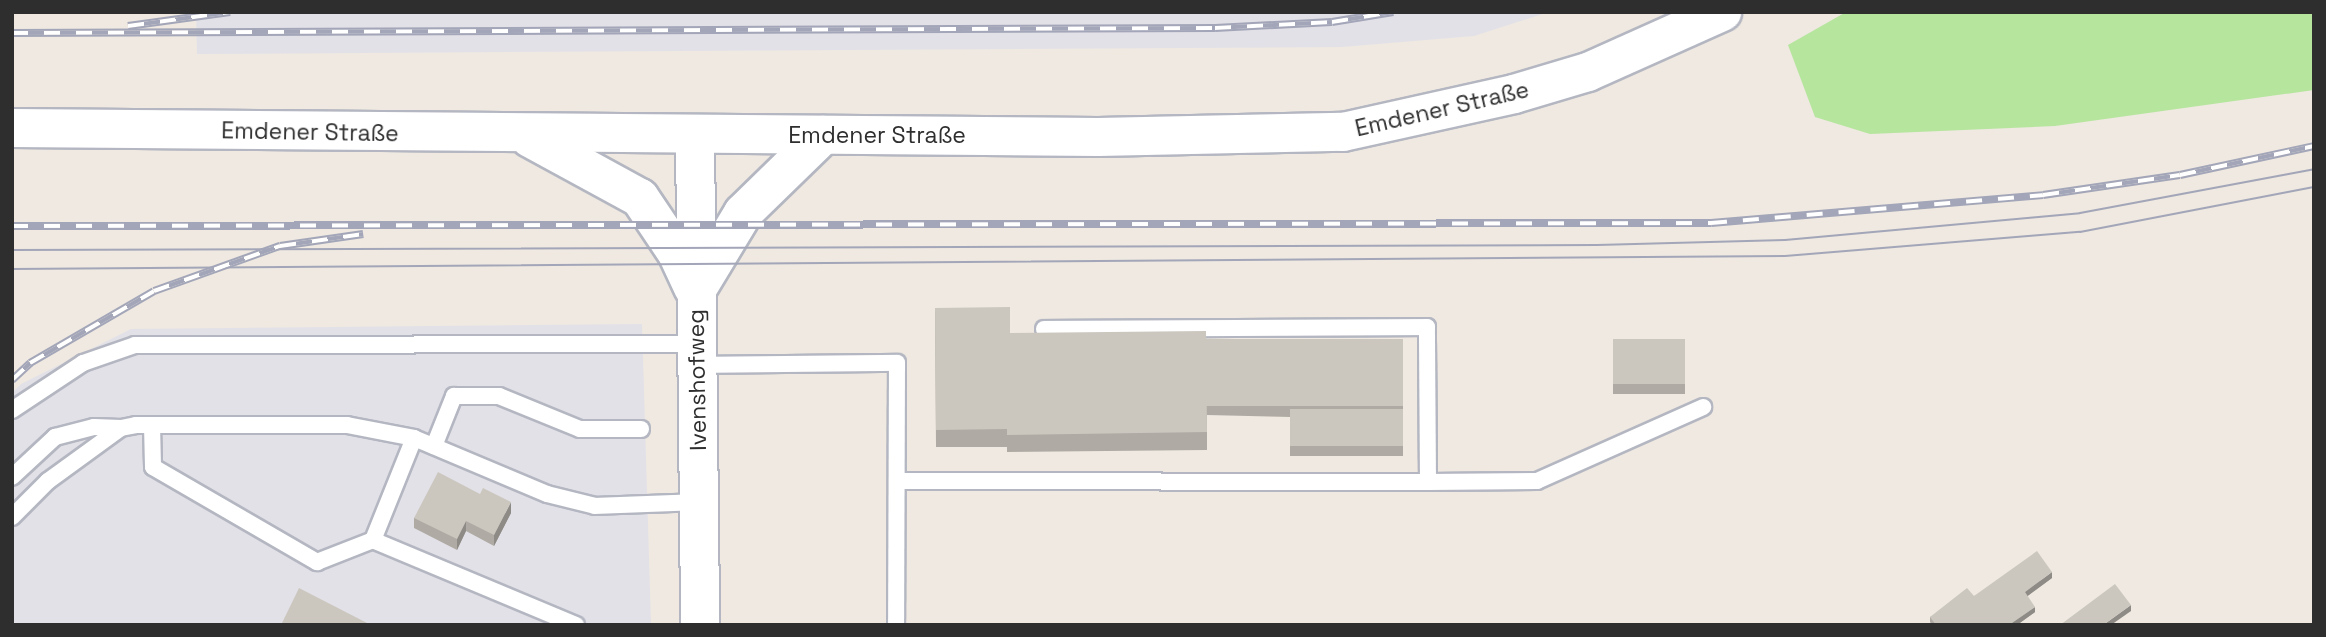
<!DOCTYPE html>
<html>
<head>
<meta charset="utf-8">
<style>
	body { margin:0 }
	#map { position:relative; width:2326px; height:637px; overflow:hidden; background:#efe9e1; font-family:"Space Grotesk",sans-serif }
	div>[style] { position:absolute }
	.industrial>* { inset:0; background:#e3e1e8 }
	.green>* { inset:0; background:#b6e59e }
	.roads { filter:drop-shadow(2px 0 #b4b7c1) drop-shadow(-2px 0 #b4b7c1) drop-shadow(0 2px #b4b7c1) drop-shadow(0 -2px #b4b7c1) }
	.service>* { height:16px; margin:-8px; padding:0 8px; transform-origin:8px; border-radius:8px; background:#fff }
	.tertiary>* { height:38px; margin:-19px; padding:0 19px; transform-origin:19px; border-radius:19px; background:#fff }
	.tram>* { height:2px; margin:-1px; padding:0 1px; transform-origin:1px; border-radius:1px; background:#a3a6b8 }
	.rail>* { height:8px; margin-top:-4px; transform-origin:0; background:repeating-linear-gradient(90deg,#fff 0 16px,#a3a6b8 0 32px); box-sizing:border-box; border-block:2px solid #a3a6b8 }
	.wall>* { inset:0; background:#afaba4; transform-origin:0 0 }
	.shaded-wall>* { inset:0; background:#8e8b86 }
	.building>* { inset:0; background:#cbc7bf; transform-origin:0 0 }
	span { translate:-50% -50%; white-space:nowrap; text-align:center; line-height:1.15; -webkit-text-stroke:7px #fff; paint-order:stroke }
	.street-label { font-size:23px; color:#2e2e2e }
	.frame { position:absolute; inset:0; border:14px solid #2e2e2e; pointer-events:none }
</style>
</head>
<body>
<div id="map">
	<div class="industrial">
		<i style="clip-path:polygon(196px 12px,1549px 12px,1474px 36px,1342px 47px,197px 54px)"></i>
		<i style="clip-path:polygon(642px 324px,651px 625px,12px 625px,12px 393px,21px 384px,131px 329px)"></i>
	</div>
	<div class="green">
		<i style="clip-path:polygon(1846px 12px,2314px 12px,2314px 90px,2055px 126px,1870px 134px,1815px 117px,1788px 45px)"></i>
	</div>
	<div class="roads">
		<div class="service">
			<i style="left:697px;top:365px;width:200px;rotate:-0.6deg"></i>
			<i style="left:897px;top:363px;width:262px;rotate:90.2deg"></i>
			<i style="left:12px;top:410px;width:85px;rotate:-33.5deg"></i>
			<i style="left:83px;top:363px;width:55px;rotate:-19.1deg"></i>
			<i style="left:135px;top:345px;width:562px;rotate:-0.1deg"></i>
			<i style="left:152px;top:425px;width:42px;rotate:88.6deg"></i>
			<i style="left:153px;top:467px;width:190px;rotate:30.1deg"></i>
			<i style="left:317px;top:562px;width:60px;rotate:-21.4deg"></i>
			<i style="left:434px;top:446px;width:54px;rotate:-68.2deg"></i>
			<i style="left:454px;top:396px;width:45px"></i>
			<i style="left:499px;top:396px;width:87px;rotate:22.2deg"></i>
			<i style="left:580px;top:429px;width:61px"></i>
			<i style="left:12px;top:477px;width:59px;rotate:-42.9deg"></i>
			<i style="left:55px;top:437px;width:40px;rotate:-14.4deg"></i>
			<i style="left:94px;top:427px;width:27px;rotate:2deg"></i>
			<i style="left:897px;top:481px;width:531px;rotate:0.11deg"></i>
			<i style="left:1428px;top:482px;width:155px;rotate:-90.4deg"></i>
			<i style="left:1427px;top:327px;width:383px;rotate:179.7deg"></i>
			<i style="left:1428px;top:482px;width:109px;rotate:-0.5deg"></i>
			<i style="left:1537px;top:481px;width:182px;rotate:-24deg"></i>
			<i style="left:12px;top:517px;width:51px;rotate:-45deg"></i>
			<i style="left:48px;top:481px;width:90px;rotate:-36deg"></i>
			<i style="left:121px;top:428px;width:15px;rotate:-11deg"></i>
			<i style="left:136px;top:425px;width:211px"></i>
			<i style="left:347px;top:425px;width:68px;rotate:11deg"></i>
			<i style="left:576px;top:625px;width:220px;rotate:-157.3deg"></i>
			<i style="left:373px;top:540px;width:110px;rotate:-68.1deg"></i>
			<i style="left:414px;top:438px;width:144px;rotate:22.8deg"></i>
			<i style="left:547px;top:494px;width:49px;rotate:14deg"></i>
			<i style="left:595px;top:506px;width:104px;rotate:-2.2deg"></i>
		</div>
		<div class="tertiary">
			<i style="left:12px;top:128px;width:1086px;rotate:0.47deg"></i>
			<i style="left:1098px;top:137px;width:245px;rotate:-1.2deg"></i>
			<i style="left:1343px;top:132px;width:175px;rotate:-12.5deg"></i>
			<i style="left:1514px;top:94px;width:77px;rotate:-16.6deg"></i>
			<i style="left:1588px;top:72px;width:147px;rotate:-24.1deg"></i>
			<i style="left:695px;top:135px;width:490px;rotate:89.4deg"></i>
			<i style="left:530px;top:138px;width:125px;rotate:28.6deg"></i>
			<i style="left:640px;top:198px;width:66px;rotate:56.1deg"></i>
			<i style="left:677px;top:253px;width:38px;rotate:65deg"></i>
			<i style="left:696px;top:291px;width:91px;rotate:-58.9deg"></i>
			<i style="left:743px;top:213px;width:112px;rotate:-44.3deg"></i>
		</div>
	</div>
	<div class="tram">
		<i style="left:12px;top:250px;width:1585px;rotate:-0.18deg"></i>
		<i style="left:1597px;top:245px;width:188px;rotate:-1.5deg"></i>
		<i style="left:1785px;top:240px;width:296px;rotate:-5.2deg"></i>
		<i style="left:2080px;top:213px;width:238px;rotate:-10.6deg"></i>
		<i style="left:12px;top:269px;width:1773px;rotate:-0.42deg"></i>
		<i style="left:1785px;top:256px;width:296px;rotate:-4.7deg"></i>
		<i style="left:2080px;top:232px;width:238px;rotate:-10.9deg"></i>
	</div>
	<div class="rail">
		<i style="left:128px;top:26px;width:103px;rotate:-7.8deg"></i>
		<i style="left:12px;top:33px;width:1203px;rotate:-0.24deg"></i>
		<i style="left:1215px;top:28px;width:117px;rotate:-2.9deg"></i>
		<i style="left:1332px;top:22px;width:62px;rotate:-9.3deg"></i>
		<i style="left:12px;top:226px;width:1699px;rotate:-0.1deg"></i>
		<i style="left:1711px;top:223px;width:333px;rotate:-4.8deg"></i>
		<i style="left:2043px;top:195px;width:138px;rotate:-8.3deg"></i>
		<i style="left:2180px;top:175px;width:137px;rotate:-12.2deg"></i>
		<i style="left:12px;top:380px;width:25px;rotate:-43deg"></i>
		<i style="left:30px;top:363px;width:143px;rotate:-30.1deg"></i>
		<i style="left:154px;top:291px;width:134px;rotate:-19.7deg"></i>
		<i style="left:280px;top:246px;width:84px;rotate:-8.2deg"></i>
	</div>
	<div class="wall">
		<i style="clip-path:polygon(935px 308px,1010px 333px,1206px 343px,1403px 339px,1403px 456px,1290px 456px,1290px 417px,1207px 415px,1207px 450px,1007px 452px,1007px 447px,936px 447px)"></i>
		<i style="left:1613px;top:339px;width:72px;height:55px"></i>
		<i style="clip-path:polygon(511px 513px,494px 546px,466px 531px,457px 550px,414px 528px,414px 518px)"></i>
		<i style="clip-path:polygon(2052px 578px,2027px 596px,2035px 612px,2017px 625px,1932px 625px,1930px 622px,1930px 617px,1974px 596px)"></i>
	</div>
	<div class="shaded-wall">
		<i style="clip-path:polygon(511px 502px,511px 513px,494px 546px,494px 535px)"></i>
		<i style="clip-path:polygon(466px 521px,466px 531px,457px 550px,457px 539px)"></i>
		<i style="clip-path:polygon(2052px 572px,2052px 578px,2025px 598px,2025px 592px)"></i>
		<i style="clip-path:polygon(2131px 605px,2131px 611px,2111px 625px,2106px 625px,2106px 623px)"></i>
		<i style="clip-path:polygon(2035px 607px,2035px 612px,2017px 625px,2009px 625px)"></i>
	</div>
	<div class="building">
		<i style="clip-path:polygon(1010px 307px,1010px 333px,1206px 331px,1207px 432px,1007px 435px,1007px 429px,936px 430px,935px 308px)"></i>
		<i style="left:1403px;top:339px;width:67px;height:197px;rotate:90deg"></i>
		<i style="left:1613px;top:339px;width:72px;height:45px"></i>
		<i style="left:1290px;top:409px;width:113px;height:37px"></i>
		<i style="clip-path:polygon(438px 472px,480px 494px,483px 488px,511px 502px,494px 535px,466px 521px,457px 539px,414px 518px)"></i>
		<i style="clip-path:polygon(2037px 551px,2052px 572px,2025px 592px,2035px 607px,2009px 625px,1936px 625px,1930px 617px,1967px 588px,1974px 596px)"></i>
		<i style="clip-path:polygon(2115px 584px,2131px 605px,2106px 623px,2107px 625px,2060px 625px)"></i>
		<i style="clip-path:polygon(299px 588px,371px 625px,281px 625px)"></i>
	</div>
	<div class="street-label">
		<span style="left:1442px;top:109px;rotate:-13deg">Emdener Straße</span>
		<span style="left:310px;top:132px;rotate:1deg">Emdener Straße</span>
		<span style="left:877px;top:135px">Emdener Straße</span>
		<span style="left:697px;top:380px;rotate:-91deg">Ivenshofweg</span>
	</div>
	<div class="frame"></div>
</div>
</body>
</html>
